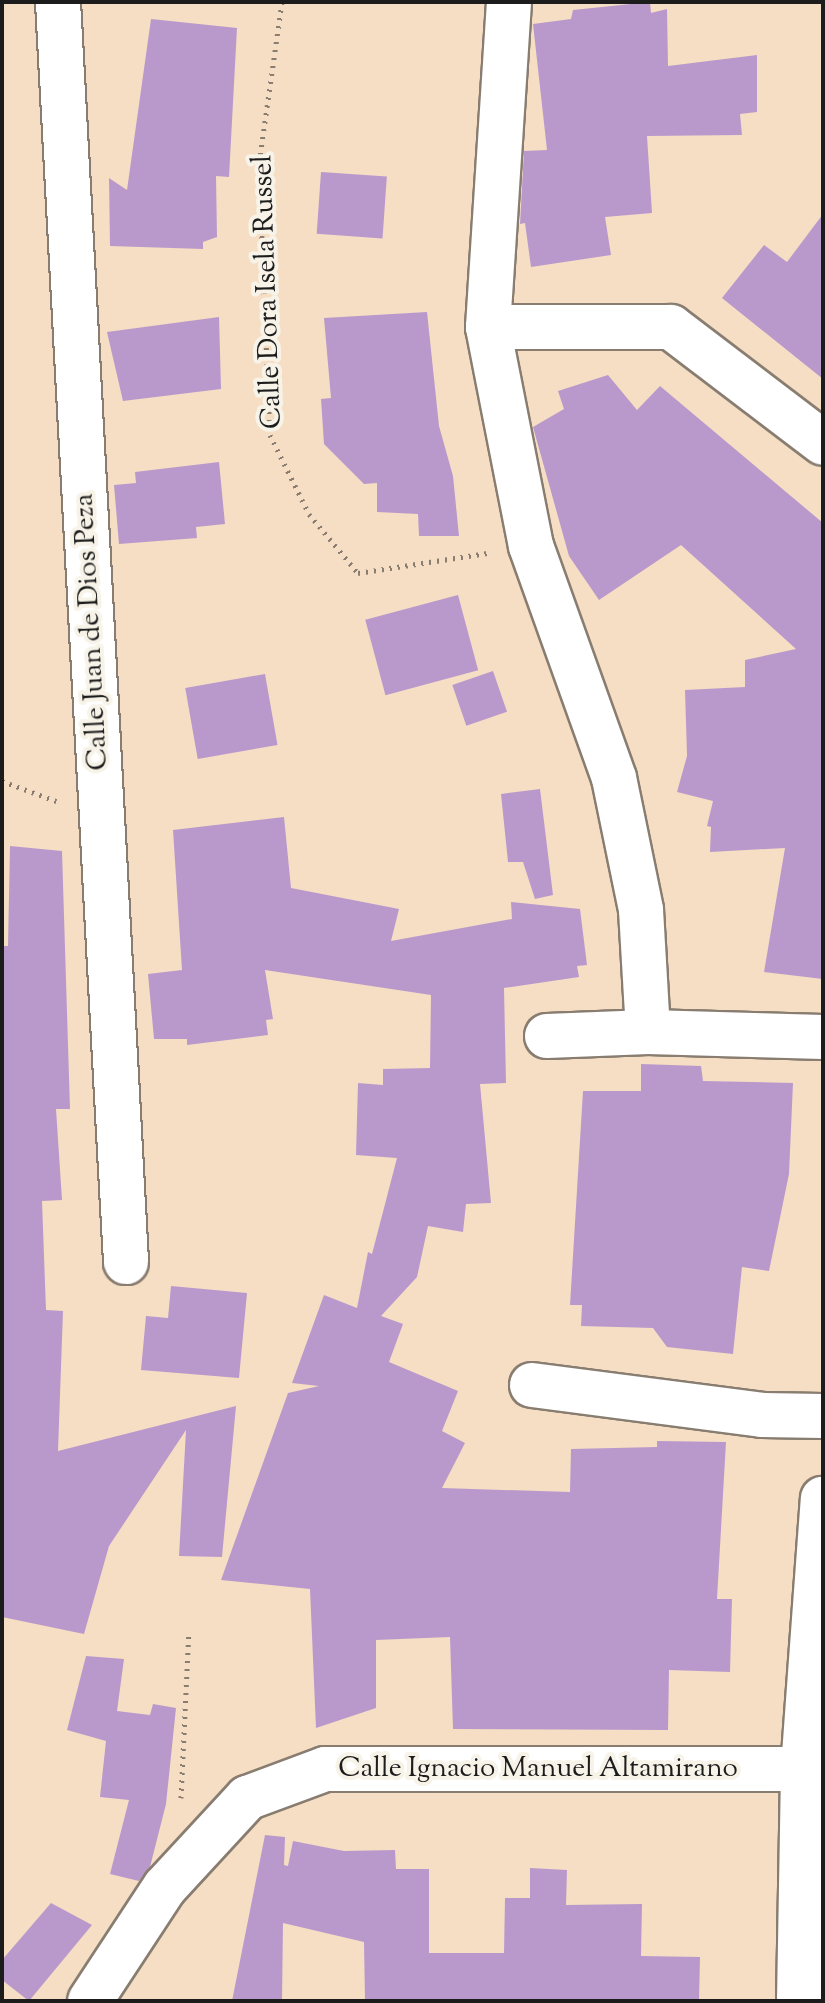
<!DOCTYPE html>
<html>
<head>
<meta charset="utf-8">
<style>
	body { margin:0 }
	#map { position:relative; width:825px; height:2003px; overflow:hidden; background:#f5dec4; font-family:"Sorts Mill Goudy",serif }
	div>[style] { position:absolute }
	.building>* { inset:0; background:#b999cc; transform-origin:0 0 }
	.path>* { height:5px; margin-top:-2.5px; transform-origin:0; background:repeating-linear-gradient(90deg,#887d70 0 2px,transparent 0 8px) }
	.roads { filter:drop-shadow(2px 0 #887d70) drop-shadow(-2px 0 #887d70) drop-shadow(0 2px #887d70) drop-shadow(0 -2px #887d70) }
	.minor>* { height:44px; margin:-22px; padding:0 22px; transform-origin:22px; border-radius:22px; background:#fff }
	.major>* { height:44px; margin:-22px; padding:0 22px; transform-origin:22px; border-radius:22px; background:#fff }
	span { translate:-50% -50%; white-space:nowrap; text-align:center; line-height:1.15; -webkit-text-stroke:8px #f7f3e8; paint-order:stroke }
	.street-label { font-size:28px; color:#1c1c1c }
	.frame { position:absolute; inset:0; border:4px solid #1c1c1c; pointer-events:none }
</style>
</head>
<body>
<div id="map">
	<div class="building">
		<i style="clip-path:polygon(650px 2px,651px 13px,667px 9px,668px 66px,757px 55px,757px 112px,740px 114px,742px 135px,647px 136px,652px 213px,605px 217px,611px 255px,531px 267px,525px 223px,520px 224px,524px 151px,547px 150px,533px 24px,571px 19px,573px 10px)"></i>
		<i style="clip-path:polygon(151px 19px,237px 28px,229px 177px,216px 176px,217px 237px,203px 242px,203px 249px,110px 246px,109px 178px,127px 190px)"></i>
		<i style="left:321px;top:172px;width:66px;height:62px;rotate:4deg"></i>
		<i style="clip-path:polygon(823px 214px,823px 379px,722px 298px,764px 245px,787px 262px)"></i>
		<i style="clip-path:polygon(427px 312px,439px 426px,453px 476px,459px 536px,419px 536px,418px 514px,377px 512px,377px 483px,364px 484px,324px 444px,321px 399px,331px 398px,324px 318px)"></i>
		<i style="clip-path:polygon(219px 317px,221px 389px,123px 401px,107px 332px)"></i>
		<i style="clip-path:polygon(608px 375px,637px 410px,660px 386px,823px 523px,823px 979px,764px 972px,785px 848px,710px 852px,711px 827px,707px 826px,713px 801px,677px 792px,687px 756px,685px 690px,745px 687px,745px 660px,796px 649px,681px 545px,599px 600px,569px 556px,533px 427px,564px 409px,558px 391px)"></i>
		<i style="clip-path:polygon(219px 462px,225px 524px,196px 527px,197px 538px,119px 544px,114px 485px,136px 483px,135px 472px)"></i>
		<i style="left:458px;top:595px;width:78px;height:96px;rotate:75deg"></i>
		<i style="left:493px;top:671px;width:43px;height:43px;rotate:71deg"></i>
		<i style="left:265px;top:674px;width:72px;height:81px;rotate:80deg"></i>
		<i style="clip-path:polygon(540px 789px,553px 895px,535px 899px,523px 862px,508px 862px,501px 794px)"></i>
		<i style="clip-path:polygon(284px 817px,291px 888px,399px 909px,391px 941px,512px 919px,511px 902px,580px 909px,587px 965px,577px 966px,579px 977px,504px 988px,506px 1083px,480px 1084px,491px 1203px,466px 1204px,463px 1232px,428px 1226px,417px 1277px,381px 1316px,403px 1324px,389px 1362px,458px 1391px,442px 1431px,465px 1443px,442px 1488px,570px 1492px,571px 1449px,657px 1447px,657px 1441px,726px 1442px,717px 1599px,732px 1599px,730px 1672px,669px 1670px,668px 1730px,453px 1729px,450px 1637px,376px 1640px,376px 1708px,316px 1728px,310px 1589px,221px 1580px,288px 1393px,319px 1386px,292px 1383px,324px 1295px,357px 1308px,368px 1252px,372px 1254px,397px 1158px,356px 1155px,358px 1083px,383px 1085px,383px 1069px,430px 1068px,431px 995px,265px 970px,273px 1019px,266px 1020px,268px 1035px,187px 1045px,187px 1039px,154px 1039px,148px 974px,182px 970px,173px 830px)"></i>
		<i style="clip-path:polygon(10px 846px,62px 851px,70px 1109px,56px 1109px,62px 1200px,42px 1201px,46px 1310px,63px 1311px,58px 1451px,236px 1406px,222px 1557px,179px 1556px,186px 1430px,109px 1546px,84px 1634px,2px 1617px,2px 946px,8px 946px)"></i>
		<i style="clip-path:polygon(641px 1064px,701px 1066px,703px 1081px,793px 1083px,789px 1174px,769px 1271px,742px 1267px,733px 1354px,667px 1347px,653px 1328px,581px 1326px,582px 1305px,570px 1305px,583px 1091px,641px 1091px)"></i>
		<i style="clip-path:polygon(171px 1286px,247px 1293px,239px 1378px,141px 1370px,146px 1316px,168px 1318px)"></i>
		<i style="clip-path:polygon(86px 1656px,124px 1659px,117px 1711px,150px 1715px,153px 1704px,176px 1708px,166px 1804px,150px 1867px,139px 1881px,110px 1874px,129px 1800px,100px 1797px,106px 1741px,67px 1730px)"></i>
		<i style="clip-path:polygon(265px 1835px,285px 1837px,284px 1865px,288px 1866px,293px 1841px,344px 1851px,395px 1850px,396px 1869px,429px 1869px,429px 1953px,504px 1953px,505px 1898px,530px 1898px,530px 1868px,567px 1870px,566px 1905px,642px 1904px,641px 1956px,700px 1957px,699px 2001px,365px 2001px,364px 1942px,283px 1923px,282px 2001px,232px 2001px)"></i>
		<i style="clip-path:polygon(51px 1903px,92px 1925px,29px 2001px,2px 1980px,2px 1960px)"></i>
	</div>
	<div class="path">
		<i style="left:282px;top:2px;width:164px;rotate:98.1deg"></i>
		<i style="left:259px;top:164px;width:271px;rotate:87.7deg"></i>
		<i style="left:270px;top:435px;width:88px;rotate:63.7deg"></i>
		<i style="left:309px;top:514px;width:77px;rotate:50.3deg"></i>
		<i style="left:358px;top:573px;width:131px;rotate:-8.8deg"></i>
		<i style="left:2px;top:781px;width:58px;rotate:20.3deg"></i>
		<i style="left:181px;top:1798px;width:167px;rotate:-87.3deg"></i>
	</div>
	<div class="roads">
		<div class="minor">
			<i style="left:58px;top:2px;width:1262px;rotate:86.91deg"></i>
			<i style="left:509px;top:2px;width:326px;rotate:93.7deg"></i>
			<i style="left:488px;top:327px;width:223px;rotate:78.9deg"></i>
			<i style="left:531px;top:546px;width:246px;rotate:70.3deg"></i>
			<i style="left:614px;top:778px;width:135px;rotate:78.4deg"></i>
			<i style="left:641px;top:910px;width:122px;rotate:86.7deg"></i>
			<i style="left:488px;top:327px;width:183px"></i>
			<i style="left:671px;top:327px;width:191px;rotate:37.3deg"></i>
			<i style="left:547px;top:1036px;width:101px;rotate:-2.3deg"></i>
			<i style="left:648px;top:1032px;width:175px;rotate:1.6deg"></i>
			<i style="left:532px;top:1385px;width:232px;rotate:7.4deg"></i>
			<i style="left:762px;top:1415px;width:61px;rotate:0.9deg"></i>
			<i style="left:90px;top:2001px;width:136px;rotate:-56.7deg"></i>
			<i style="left:165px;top:1887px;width:121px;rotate:-47.3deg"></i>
			<i style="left:247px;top:1798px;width:83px;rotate:-20.4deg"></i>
			<i style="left:325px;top:1769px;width:478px"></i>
		</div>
		<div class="major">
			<i style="left:799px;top:2001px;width:232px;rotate:-89deg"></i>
			<i style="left:803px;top:1769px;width:271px;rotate:-85.8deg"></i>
		</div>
	</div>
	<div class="street-label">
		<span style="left:268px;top:292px;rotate:-92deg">Calle Dora Isela Russel</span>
		<span style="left:92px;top:632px;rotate:-93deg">Calle Juan de Dios Peza</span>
		<span style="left:538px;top:1769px">Calle Ignacio Manuel Altamirano</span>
	</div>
	<div class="frame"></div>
</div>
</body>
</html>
